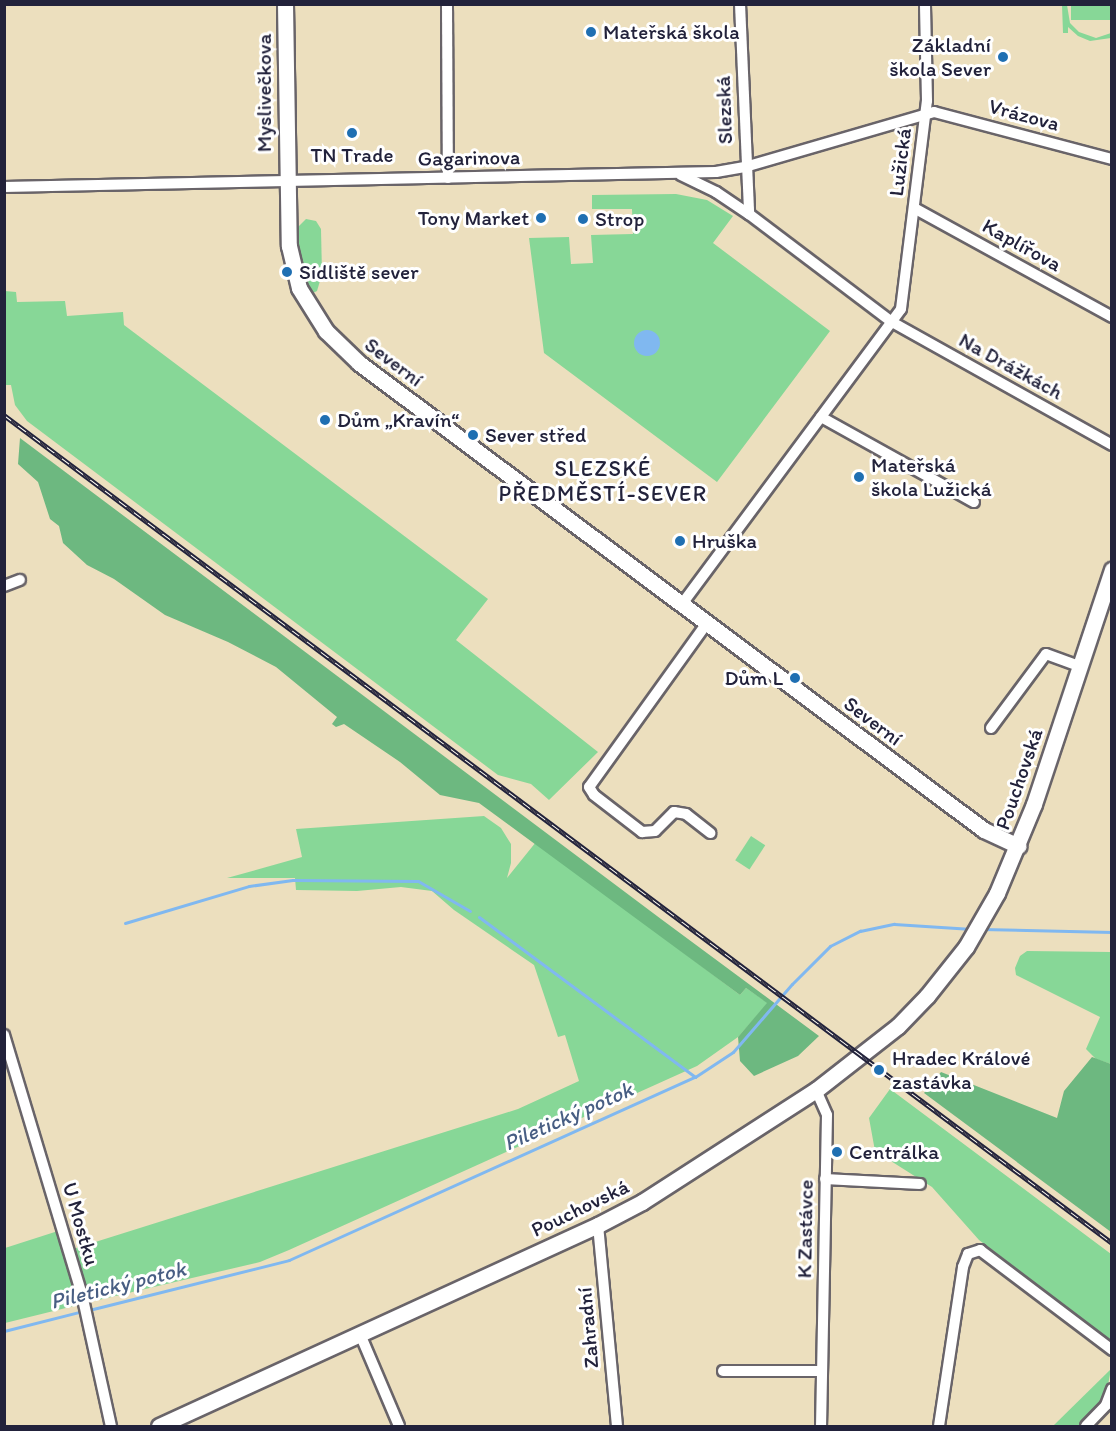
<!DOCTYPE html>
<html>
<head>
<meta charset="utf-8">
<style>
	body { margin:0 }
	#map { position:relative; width:1116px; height:1431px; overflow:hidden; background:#ecdfbe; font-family:Itim,sans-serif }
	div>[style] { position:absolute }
	.green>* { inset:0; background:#87d797; transform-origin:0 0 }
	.forest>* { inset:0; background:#6db880 }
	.water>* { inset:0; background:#80b8f0 }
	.round { border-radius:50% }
	.stream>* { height:3px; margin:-1.5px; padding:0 1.5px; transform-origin:1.5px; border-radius:1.5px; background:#80b8f0 }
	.roads { filter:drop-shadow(2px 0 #696469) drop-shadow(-2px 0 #696469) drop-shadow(0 2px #696469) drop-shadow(0 -2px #696469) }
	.street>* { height:10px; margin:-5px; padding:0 5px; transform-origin:5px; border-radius:5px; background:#fff }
	.secondary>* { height:15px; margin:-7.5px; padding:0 7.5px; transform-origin:7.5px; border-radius:7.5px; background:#fff }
	.rail>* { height:5px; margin-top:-2.5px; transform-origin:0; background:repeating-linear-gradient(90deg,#fff 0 9px,#22223b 0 18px); box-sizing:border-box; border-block:2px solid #22223b }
	.dots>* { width:16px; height:16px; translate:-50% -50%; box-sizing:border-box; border:3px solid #fff; border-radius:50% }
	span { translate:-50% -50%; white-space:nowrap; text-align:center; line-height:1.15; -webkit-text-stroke:6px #fff; paint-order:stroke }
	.poi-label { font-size:21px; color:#22223b }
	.left { translate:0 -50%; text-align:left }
	.right { translate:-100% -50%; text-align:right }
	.street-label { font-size:21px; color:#22223b }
	.neighbourhood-label { font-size:22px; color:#22223b; letter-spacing:1.5px }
	.water-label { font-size:22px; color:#485e83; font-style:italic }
	.frame { position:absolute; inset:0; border:6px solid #22223b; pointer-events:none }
</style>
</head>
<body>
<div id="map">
	<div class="green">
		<i style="clip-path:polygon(1062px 5px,1067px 5px,1070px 23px,1079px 32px,1096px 38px,1111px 33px,1111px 38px,1090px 41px,1078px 36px,1068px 27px,1068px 33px,1063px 33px)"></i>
		<i style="left:1071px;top:5px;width:40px;height:15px"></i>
		<i style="clip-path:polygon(676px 194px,707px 200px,733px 216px,713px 243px,830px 331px,717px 482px,544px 353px,529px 238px,569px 237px,571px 264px,593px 263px,591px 235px,633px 234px,632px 209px,592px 209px,592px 195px)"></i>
		<i style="clip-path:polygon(306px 219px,316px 221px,321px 229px,322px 274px,317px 291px,313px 293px,309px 291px,302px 268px,295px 230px)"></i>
		<i style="clip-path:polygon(5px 291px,16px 292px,17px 302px,65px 301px,67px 316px,123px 312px,124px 325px,488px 599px,456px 640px,598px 752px,549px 800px,531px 784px,498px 775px,27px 421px,15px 405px,11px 385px,5px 385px)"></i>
		<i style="clip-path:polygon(484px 816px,501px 828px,511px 844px,511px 863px,507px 878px,536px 842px,740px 995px,746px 988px,768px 1003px,738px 1037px,697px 1066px,289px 1250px,260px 1262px,90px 1302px,73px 1249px,518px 1109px,579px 1081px,565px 1035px,558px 1037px,534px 965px,454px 910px,432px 891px,401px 887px,357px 891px,296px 890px,295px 878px,227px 878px,302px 857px,296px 829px)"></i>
		<i style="left:751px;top:836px;width:17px;height:29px;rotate:33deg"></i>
		<i style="clip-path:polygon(1027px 951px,1111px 952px,1111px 1064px,1096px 1059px,1086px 1049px,1100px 1017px,1016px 975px,1015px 968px,1020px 956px)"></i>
		<i style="clip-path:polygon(890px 1089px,1111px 1254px,1111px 1341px,979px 1240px,932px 1187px,875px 1151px,869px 1118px)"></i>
		<i style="clip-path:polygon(58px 1231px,82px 1304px,5px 1323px,5px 1248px)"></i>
		<i style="clip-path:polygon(1111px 1369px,1105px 1401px,1080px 1426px,1053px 1426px)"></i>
	</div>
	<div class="forest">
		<i style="clip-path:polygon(20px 438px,661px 919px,819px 1036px,798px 1056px,754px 1076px,740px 1061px,738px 1037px,767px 1003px,746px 988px,740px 995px,479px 803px,440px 795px,400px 762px,344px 724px,336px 727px,332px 724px,337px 717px,276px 667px,228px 642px,165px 615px,114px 579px,87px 565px,63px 543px,59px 526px,50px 519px,38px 482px,18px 464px)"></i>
		<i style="clip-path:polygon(1092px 1057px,1111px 1064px,1111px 1232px,924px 1093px,941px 1072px,1057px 1118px,1064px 1091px)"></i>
	</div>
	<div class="water">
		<i class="round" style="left:634px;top:330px;width:26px;height:26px"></i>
	</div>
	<div class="stream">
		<i style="left:479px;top:917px;width:269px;rotate:36.5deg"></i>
		<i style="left:125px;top:923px;width:129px;rotate:-16.6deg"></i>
		<i style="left:249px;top:886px;width:44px;rotate:-7.8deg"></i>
		<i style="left:293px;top:880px;width:125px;rotate:0.5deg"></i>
		<i style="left:418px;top:881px;width:60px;rotate:30deg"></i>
		<i style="left:981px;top:929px;width:131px;rotate:1.3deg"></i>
		<i style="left:89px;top:1310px;width:206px;rotate:-14deg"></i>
		<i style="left:289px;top:1260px;width:445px;rotate:-24.3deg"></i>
		<i style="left:695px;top:1077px;width:45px;rotate:-33.3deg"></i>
		<i style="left:733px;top:1052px;width:90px;rotate:-49.1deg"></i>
		<i style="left:792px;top:984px;width:54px;rotate:-45deg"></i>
		<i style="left:830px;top:946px;width:34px;rotate:-27deg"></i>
		<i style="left:860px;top:931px;width:35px;rotate:-12deg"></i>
		<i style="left:894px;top:924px;width:78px;rotate:3.7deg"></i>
		<i style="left:4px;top:1331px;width:81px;rotate:-14.2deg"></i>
	</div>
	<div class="roads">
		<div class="street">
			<i style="left:447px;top:4px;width:174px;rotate:89.7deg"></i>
			<i style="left:740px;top:4px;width:210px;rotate:87.5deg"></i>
			<i style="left:681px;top:175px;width:39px;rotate:26deg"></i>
			<i style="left:716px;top:192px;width:40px;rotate:34deg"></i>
			<i style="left:749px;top:214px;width:179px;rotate:37.1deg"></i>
			<i style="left:892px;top:322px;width:252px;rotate:29.2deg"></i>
			<i style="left:4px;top:187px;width:712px;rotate:-1.21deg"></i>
			<i style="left:716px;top:172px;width:29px;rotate:-10deg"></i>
			<i style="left:745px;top:167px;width:197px;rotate:-16.2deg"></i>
			<i style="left:934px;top:112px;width:184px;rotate:14.8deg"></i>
			<i style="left:914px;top:208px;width:226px;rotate:28.8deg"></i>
			<i style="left:821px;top:417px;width:175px;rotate:29.1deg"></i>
			<i style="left:4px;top:586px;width:17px;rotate:-21deg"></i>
			<i style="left:682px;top:604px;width:367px;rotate:-53.4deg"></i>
			<i style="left:901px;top:309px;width:210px;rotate:-82.9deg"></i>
			<i style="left:927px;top:101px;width:97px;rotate:-91.2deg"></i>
			<i style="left:707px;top:623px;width:202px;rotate:125.7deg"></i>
			<i style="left:589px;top:787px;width:9px;rotate:58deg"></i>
			<i style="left:594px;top:795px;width:61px;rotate:37.6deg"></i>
			<i style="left:642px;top:832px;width:13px;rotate:-4deg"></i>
			<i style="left:655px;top:831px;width:27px;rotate:-45deg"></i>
			<i style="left:674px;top:812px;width:12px;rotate:9deg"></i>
			<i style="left:686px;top:814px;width:31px;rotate:38deg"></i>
			<i style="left:991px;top:728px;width:92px;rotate:-53.4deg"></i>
			<i style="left:1046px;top:654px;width:35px;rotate:20deg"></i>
			<i style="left:4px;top:1035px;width:276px;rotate:73.3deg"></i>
			<i style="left:83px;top:1299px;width:130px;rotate:77.6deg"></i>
			<i style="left:816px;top:1090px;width:27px;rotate:66deg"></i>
			<i style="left:827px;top:1115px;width:311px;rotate:91.1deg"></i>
			<i style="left:825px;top:1179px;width:95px;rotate:3deg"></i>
			<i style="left:598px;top:1225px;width:202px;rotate:84.6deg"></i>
			<i style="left:360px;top:1334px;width:100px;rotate:67deg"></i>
			<i style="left:723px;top:1371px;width:99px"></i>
			<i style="left:939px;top:1426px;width:161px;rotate:-81.4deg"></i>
			<i style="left:963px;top:1267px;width:14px;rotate:-69deg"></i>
			<i style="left:968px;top:1254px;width:13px;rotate:-18deg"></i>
			<i style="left:980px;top:1250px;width:166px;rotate:37.1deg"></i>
			<i style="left:1086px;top:1426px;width:29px;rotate:-46deg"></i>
			<i style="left:1106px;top:1405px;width:17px;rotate:-69deg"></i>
		</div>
		<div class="secondary">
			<i style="left:285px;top:4px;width:242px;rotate:89.1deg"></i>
			<i style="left:289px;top:246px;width:43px;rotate:76.6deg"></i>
			<i style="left:299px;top:288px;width:51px;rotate:57.9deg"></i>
			<i style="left:326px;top:331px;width:46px;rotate:44.1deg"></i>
			<i style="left:359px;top:363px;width:780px;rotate:36.77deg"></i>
			<i style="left:984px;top:830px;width:38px;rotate:25deg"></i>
			<i style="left:159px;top:1426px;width:483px;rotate:-24.6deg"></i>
			<i style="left:598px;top:1225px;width:50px;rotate:-27.6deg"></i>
			<i style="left:642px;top:1202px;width:207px;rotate:-32.8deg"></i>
			<i style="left:816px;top:1090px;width:104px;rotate:-38deg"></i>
			<i style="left:898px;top:1026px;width:42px;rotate:-46deg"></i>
			<i style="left:927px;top:996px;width:63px;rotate:-51.5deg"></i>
			<i style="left:966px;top:947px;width:62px;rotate:-60.1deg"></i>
			<i style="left:997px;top:893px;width:96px;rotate:-67.4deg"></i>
			<i style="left:1034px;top:804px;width:247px;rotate:-71.6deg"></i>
		</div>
	</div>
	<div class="rail">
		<i style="left:4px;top:415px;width:1383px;rotate:36.77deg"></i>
	</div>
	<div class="dots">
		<i style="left:591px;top:32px;background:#1f6fb2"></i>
		<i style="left:1003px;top:57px;background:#1f6fb2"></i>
		<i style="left:352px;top:133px;background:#1f6fb2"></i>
		<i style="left:541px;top:218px;background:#1f6fb2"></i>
		<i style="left:583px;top:219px;background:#1f6fb2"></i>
		<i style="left:287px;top:272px;background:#1f6fb2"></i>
		<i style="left:325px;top:420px;background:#1f6fb2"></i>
		<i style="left:473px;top:435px;background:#1f6fb2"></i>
		<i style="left:859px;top:477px;background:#1f6fb2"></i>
		<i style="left:680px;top:541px;background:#1f6fb2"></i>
		<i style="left:795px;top:678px;background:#1f6fb2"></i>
		<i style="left:879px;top:1070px;background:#1f6fb2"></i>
		<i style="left:837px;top:1152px;background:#1f6fb2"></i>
	</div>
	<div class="poi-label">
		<span class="left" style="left:603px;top:32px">Mateřská škola</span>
		<span class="right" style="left:991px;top:57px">Základní<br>škola Sever</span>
		<span style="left:352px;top:155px">TN Trade</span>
		<span class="right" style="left:529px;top:218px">Tony Market</span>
		<span class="left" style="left:595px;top:219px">Strop</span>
		<span class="left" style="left:299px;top:272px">Sídliště sever</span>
		<span class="left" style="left:337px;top:420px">Dům „Kravín“</span>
		<span class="left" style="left:485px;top:435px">Sever střed</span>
		<span class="left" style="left:871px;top:477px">Mateřská<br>škola Lužická</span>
		<span class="left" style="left:692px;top:541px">Hruška</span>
		<span class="right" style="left:783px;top:678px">Dům L</span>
		<span class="left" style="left:892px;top:1070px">Hradec Králové<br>zastávka</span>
		<span class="left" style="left:849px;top:1152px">Centrálka</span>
	</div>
	<div class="street-label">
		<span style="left:264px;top:93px;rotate:-90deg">Myslivečkova</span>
		<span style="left:724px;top:110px;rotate:-92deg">Slezská</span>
		<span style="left:1024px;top:115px;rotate:15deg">Vrázova</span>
		<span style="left:469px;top:158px;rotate:-1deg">Gagarinova</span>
		<span style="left:900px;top:162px;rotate:-83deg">Lužická</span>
		<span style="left:1022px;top:245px;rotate:29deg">Kaplířova</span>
		<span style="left:394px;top:362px;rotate:37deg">Severní</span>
		<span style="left:1011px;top:366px;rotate:29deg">Na Drážkách</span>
		<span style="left:873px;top:721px;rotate:37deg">Severní</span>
		<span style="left:1019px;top:779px;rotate:-71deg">Pouchovská</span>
		<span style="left:580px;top:1208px;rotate:-26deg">Pouchovská</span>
		<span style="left:81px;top:1224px;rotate:74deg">U Mostku</span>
		<span style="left:805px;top:1229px;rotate:-89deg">K Zastávce</span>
		<span style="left:588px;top:1328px;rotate:-95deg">Zahradní</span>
	</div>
	<div class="neighbourhood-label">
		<span style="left:603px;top:481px">SLEZSKÉ<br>PŘEDMĚSTÍ-SEVER</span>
	</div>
	<div class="water-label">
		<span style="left:568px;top:1116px;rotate:-24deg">Piletický potok</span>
		<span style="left:118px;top:1285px;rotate:-14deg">Piletický potok</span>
	</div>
	<div class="frame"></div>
</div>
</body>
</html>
